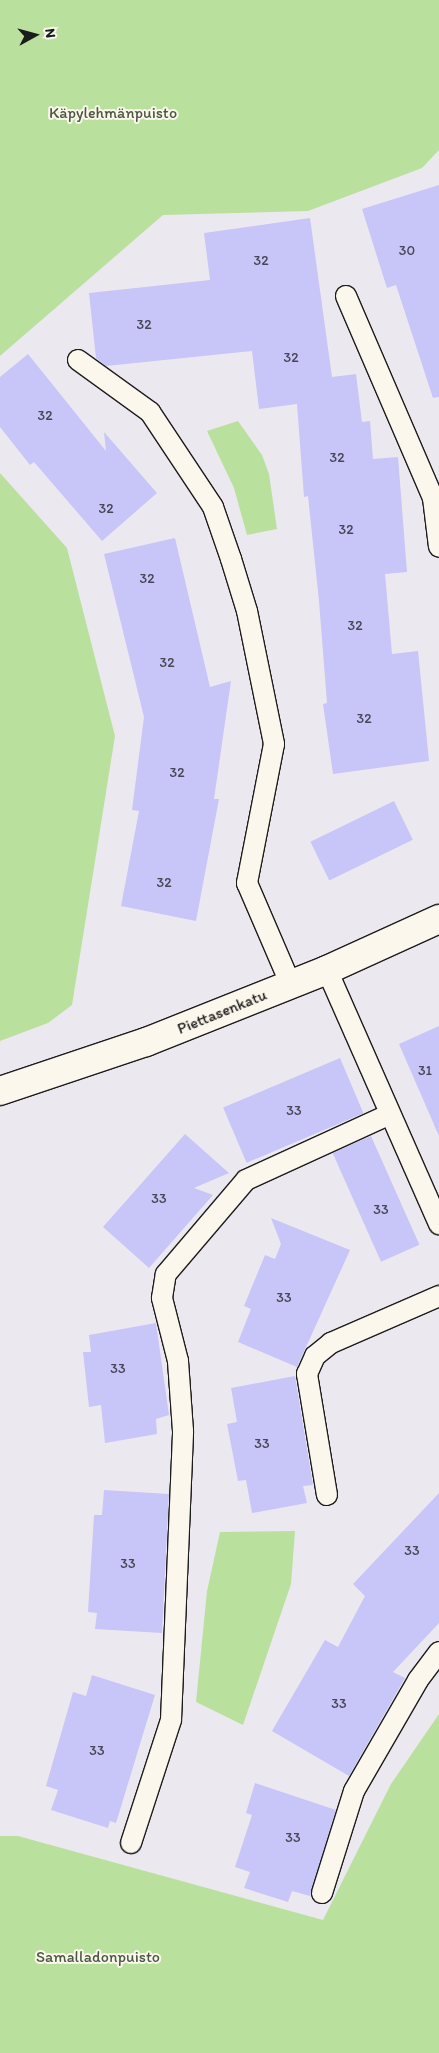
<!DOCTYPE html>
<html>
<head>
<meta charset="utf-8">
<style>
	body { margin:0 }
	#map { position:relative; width:439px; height:2053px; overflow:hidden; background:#ece8f0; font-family:Itim,sans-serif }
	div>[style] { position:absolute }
	.green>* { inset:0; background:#b9e19d }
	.building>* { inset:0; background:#c8c5f8; transform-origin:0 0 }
	.roads { filter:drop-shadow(1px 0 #1c1c1c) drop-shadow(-1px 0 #1c1c1c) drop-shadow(0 1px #1c1c1c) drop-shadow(0 -1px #1c1c1c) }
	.lane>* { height:20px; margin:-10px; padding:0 10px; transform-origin:10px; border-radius:10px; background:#fbf7ec }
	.secondary>* { height:28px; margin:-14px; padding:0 14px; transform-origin:14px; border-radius:14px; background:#fbf7ec }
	span { translate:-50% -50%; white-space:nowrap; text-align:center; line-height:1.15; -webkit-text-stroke:4px #fbf7ec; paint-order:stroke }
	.number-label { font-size:14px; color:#474653 }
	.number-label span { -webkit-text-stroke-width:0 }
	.park-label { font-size:16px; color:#4b5743 }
	.street-label { font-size:16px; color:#1c1c1c }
	.north { position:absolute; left:10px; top:10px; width:50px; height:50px; -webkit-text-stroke:4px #fbf7ec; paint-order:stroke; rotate:83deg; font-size:14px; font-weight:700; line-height:20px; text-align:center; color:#1c1c1c }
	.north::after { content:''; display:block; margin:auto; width:18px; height:22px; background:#1c1c1c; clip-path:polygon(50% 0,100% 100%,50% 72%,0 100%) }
</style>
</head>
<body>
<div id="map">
	<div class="green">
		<i style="clip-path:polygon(0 0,439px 0,439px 150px,422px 168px,308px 211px,163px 215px,0 356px)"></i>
		<i style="clip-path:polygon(238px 421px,262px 455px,269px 474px,277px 529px,247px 535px,234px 488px,207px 431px)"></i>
		<i style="clip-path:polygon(0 473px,67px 548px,115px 736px,72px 1005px,48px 1023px,0 1041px)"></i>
		<i style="clip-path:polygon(295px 1531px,291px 1584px,243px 1725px,196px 1702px,207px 1591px,220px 1532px)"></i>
		<i style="clip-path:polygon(439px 1714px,439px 2053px,0 2053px,0 1836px,18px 1836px,323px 1920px,391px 1784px)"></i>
	</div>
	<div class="building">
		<i style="clip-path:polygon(439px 185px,439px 397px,433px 398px,396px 285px,387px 288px,362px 209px)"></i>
		<i style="clip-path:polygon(310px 218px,332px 377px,356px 374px,362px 422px,370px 421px,373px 459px,398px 457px,407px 572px,385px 574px,392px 654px,418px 651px,429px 761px,333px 774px,323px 704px,327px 703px,319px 601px,308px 496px,304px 497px,297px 404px,259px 409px,252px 351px,106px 366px,96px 358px,89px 293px,210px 280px,204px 233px)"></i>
		<i style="clip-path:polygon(28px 354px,106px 451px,104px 432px,157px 493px,102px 541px,34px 462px,30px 465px,0 427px,0 377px)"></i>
		<i style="clip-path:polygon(175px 538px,210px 687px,231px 681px,214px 799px,219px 799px,196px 921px,121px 906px,139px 811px,132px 810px,144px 717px,104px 554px)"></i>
		<i style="left:394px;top:801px;width:43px;height:93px;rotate:64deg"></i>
		<i style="clip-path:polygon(439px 1026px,439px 1136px,399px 1044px)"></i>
		<i style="left:340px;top:1058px;width:60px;height:127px;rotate:67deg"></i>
		<i style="clip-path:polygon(185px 1134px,229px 1173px,194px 1188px,213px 1195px,149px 1268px,103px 1227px)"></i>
		<i style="left:371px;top:1136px;width:119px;height:42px;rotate:66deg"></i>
		<i style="clip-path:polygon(271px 1218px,350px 1250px,297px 1367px,238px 1342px,251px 1309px,244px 1306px,265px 1255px,275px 1259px,281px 1244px)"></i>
		<i style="clip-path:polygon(156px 1323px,169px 1415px,156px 1419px,157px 1434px,105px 1443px,101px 1405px,89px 1407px,83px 1352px,91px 1352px,89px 1335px)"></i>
		<i style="clip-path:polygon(295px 1376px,313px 1485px,303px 1486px,307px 1503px,252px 1513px,246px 1480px,238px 1481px,227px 1424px,237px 1422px,231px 1388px)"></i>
		<i style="clip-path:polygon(104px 1490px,169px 1494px,162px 1633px,95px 1629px,97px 1613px,88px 1612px,94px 1515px,102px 1515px)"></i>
		<i style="clip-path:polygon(439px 1493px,439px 1623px,393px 1672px,405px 1678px,349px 1776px,272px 1731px,325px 1640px,338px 1647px,365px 1596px,353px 1584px)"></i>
		<i style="clip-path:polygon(92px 1675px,155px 1695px,116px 1823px,110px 1821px,108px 1828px,51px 1810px,58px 1790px,46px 1786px,73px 1692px,86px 1696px)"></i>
		<i style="clip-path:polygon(255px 1783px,336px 1810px,310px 1896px,292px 1891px,288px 1902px,244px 1888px,250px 1872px,235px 1867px,252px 1815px,246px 1813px)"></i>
	</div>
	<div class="roads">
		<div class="lane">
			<i style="left:346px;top:296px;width:220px;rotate:66.7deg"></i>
			<i style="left:433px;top:498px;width:49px;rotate:83deg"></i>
			<i style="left:78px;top:360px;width:89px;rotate:35.8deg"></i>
			<i style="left:150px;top:412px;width:114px;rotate:56.4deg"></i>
			<i style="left:213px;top:507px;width:55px;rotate:70.9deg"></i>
			<i style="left:231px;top:559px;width:54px;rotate:72.9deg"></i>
			<i style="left:247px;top:611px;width:136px;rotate:78.5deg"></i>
			<i style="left:274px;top:744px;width:142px;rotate:101deg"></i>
			<i style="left:247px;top:883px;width:111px;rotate:66.7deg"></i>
			<i style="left:327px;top:970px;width:278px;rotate:66.2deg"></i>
			<i style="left:327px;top:1495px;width:123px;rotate:-99.4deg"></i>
			<i style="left:307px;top:1374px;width:20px;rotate:-66deg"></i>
			<i style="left:315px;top:1356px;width:21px;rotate:-39deg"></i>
			<i style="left:331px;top:1343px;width:118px;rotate:-23.5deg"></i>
			<i style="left:131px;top:1843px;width:129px;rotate:-72deg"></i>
			<i style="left:171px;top:1720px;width:289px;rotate:-87.6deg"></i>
			<i style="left:183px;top:1431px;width:70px;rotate:-94.1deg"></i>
			<i style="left:178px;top:1361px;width:65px;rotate:-104.3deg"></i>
			<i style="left:162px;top:1298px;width:24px;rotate:-81deg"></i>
			<i style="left:166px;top:1274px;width:123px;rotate:-49.6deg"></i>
			<i style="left:246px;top:1180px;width:158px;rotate:-24.6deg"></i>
			<i style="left:322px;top:1893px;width:107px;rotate:-72.6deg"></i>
			<i style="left:354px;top:1791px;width:128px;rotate:-60deg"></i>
			<i style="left:418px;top:1680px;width:35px;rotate:-53deg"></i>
		</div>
		<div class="secondary">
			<i style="left:0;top:1091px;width:154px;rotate:-18.6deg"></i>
			<i style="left:146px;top:1042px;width:195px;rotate:-21.7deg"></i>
			<i style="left:327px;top:970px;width:123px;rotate:-24.5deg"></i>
		</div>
	</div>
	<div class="number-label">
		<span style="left:407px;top:251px">30</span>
		<span style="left:261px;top:261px">32</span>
		<span style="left:144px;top:325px">32</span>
		<span style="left:291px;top:358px">32</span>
		<span style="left:45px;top:416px">32</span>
		<span style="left:337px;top:458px">32</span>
		<span style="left:106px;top:509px">32</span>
		<span style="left:346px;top:530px">32</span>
		<span style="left:147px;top:579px">32</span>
		<span style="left:355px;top:626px">32</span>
		<span style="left:167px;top:663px">32</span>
		<span style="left:364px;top:719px">32</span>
		<span style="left:177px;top:773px">32</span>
		<span style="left:164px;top:883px">32</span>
		<span style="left:425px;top:1071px">31</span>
		<span style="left:294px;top:1111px">33</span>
		<span style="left:159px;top:1199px">33</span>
		<span style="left:381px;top:1210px">33</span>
		<span style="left:284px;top:1298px">33</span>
		<span style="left:118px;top:1369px">33</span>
		<span style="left:262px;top:1444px">33</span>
		<span style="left:412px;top:1551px">33</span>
		<span style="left:128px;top:1564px">33</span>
		<span style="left:339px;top:1704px">33</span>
		<span style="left:97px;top:1751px">33</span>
		<span style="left:293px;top:1838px">33</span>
	</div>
	<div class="park-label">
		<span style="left:113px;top:113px">Käpylehmänpuisto</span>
		<span style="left:98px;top:1957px">Samalladonpuisto</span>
	</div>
	<div class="street-label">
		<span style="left:222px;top:1012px;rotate:-22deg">Piettasenkatu</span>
	</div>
	<div class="north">N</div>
</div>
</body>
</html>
